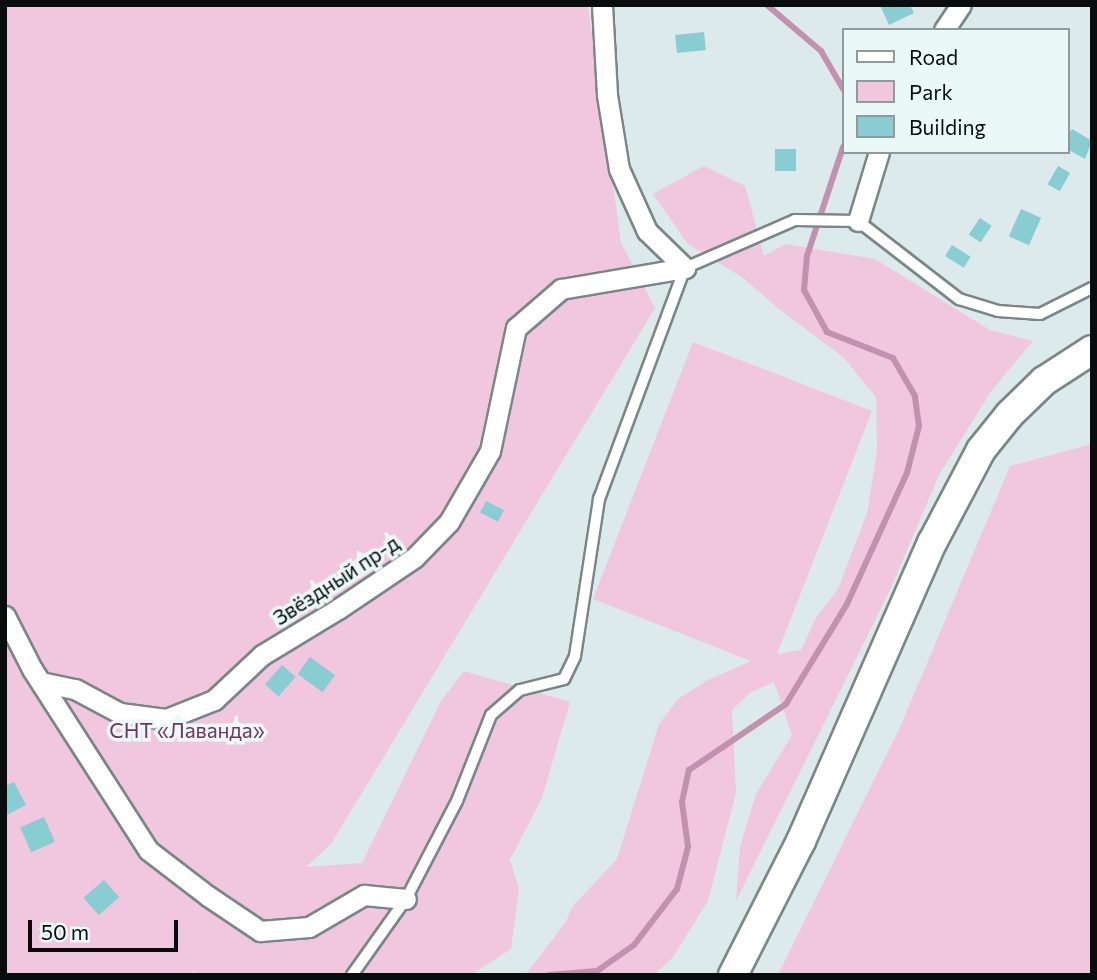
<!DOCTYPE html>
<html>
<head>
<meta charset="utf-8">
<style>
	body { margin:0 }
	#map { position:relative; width:1097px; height:980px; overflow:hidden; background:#ddeaeb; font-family:Commissioner,sans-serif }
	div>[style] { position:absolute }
	.green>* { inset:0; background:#f1c6df }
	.stream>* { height:6px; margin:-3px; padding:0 3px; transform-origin:3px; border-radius:3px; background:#c291af }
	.building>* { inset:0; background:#87cdd1; transform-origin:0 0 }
	.roads { filter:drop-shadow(2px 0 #7a8687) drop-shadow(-2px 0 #7a8687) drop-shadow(0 2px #7a8687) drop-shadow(0 -2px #7a8687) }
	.service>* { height:10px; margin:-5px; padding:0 5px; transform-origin:5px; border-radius:5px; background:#fff }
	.minor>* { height:19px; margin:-9.5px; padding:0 9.5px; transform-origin:9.5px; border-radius:9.5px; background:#fff }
	.secondary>* { height:28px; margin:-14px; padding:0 14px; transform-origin:14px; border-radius:14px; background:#fff }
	span { translate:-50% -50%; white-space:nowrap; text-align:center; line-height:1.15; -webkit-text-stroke:7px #ebf8f8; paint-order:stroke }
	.street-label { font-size:21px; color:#080c0d }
	.park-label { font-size:21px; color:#72355d }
	.frame { position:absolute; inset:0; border:7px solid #080c0d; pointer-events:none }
	.legend { position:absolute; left:842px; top:28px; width:228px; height:126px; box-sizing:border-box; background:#ebf8f8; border:2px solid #909a9a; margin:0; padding:9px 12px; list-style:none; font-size:21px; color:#080c0d }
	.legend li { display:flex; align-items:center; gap:14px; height:35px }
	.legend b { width:35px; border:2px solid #909a9a }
	.scale { position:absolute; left:28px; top:920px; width:150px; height:32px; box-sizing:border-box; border:4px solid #080c0d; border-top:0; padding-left:9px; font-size:21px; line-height:24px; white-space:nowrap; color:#080c0d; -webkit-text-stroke:5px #ebf8f8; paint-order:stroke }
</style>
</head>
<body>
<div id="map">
	<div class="green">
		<i style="clip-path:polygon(5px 5px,588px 5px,621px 243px,655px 308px,331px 844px,306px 867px,362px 863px,441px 701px,464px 671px,570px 702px,542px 798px,510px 860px,519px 889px,511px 949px,471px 975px,193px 975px,194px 970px,189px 975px,5px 975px)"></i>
		<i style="clip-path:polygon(704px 166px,745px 186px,764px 256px,785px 244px,875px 259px,990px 330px,1033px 341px,992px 390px,939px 475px,890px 590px,736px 901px,740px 847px,756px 794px,792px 735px,774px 682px,751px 692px,732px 710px,736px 793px,708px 901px,673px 957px,654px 975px,525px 975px,566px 922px,572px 907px,617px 859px,659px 724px,678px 699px,706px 681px,751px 661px,593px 599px,693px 342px,872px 411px,777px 654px,801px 650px,816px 618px,838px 589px,867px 513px,877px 451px,876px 397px,843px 357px,779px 309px,743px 278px,688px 244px,653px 194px)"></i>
		<i style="clip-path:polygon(1092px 444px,1092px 975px,778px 975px,901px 725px,1010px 466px)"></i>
	</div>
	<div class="stream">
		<i style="left:767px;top:5px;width:71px;rotate:40.4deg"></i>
		<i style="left:821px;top:51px;width:44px;rotate:59.9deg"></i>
		<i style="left:549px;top:975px;width:48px;rotate:-4.8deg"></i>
		<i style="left:597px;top:971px;width:45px;rotate:-35.1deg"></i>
		<i style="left:634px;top:945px;width:71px;rotate:-52.5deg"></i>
		<i style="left:677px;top:889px;width:43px;rotate:-75.3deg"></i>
		<i style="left:688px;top:847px;width:45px;rotate:-97.6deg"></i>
		<i style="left:682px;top:802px;width:33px;rotate:-78deg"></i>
		<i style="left:689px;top:770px;width:117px;rotate:-34.2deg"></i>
		<i style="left:786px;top:704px;width:117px;rotate:-58.6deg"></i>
		<i style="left:847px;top:604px;width:144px;rotate:-65.4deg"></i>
		<i style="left:907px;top:473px;width:49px;rotate:-75.7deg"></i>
		<i style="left:919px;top:426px;width:30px;rotate:-98deg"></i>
		<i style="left:915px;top:396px;width:44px;rotate:-120.1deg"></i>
		<i style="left:893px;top:358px;width:71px;rotate:-158.5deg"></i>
		<i style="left:827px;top:332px;width:48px;rotate:-118.7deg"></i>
		<i style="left:804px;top:290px;width:34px;rotate:-85deg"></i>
		<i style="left:807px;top:256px;width:115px;rotate:-71.7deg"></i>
	</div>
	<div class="building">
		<i style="clip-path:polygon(880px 5px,910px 5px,914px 13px,889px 25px)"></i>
		<i style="left:704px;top:32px;width:18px;height:29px;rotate:84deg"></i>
		<i style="clip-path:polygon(1072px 129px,1092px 141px,1085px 159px,1067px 149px,1067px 136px)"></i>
		<i style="left:775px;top:149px;width:21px;height:22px"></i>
		<i style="left:1058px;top:166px;width:14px;height:21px;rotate:30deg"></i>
		<i style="left:1021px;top:209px;width:22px;height:30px;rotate:24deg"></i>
		<i style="left:980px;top:218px;width:14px;height:20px;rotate:34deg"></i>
		<i style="left:952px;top:245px;width:22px;height:13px;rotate:32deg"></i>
		<i style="left:486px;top:501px;width:20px;height:13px;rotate:27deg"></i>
		<i style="left:310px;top:657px;width:31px;height:21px;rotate:36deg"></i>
		<i style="left:282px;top:665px;width:18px;height:26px;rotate:41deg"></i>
		<i style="clip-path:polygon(14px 782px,26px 805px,5px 816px,5px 786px)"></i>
		<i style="left:44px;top:817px;width:27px;height:26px;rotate:66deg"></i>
		<i style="left:104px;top:880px;width:23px;height:27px;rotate:49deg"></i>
	</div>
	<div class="roads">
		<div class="service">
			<i style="left:352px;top:975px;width:93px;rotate:-54.6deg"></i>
			<i style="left:406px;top:899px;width:110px;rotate:-62.5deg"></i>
			<i style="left:457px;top:801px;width:92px;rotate:-68.4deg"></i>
			<i style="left:491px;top:715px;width:38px;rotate:-41deg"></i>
			<i style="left:520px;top:690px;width:45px;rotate:-14deg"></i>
			<i style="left:564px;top:679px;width:25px;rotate:-64deg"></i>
			<i style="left:575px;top:656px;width:159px;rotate:-81.3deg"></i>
			<i style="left:599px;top:499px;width:246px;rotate:-69.6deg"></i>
			<i style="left:685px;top:268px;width:120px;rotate:-23.6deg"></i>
			<i style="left:795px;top:220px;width:63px;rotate:0.9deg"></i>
			<i style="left:858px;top:221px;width:128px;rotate:37.7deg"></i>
			<i style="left:959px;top:299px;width:41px;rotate:17.1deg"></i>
			<i style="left:998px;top:311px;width:42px;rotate:4.1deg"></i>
			<i style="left:1040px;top:314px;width:58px;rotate:-26.6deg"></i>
		</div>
		<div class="minor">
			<i style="left:602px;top:5px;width:90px;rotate:86.8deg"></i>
			<i style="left:607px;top:95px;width:75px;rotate:80.8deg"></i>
			<i style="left:619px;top:169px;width:68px;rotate:65.7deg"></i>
			<i style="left:647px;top:231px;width:53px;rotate:44.2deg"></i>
			<i style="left:944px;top:30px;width:30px;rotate:-56deg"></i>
			<i style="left:858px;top:221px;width:72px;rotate:-73.1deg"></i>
			<i style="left:5px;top:616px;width:59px;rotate:63deg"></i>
			<i style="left:32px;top:669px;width:215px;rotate:57.3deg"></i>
			<i style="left:148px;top:850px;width:76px;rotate:37.5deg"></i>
			<i style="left:208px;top:896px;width:63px;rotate:33.9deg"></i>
			<i style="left:260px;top:931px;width:49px;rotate:-4.7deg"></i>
			<i style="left:309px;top:927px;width:64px;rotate:-30.2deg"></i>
			<i style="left:364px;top:895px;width:42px;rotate:5.4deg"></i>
			<i style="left:41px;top:682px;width:35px;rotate:12deg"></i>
			<i style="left:75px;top:689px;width:51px;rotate:28.1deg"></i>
			<i style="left:120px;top:713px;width:46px;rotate:7.4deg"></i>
			<i style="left:166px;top:719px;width:52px;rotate:-21.6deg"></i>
			<i style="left:214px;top:700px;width:66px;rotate:-43.2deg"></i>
			<i style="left:262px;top:655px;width:89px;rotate:-31.2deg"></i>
			<i style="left:338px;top:609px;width:92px;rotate:-33.9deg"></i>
			<i style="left:414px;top:558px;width:50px;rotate:-45.8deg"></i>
			<i style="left:449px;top:522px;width:82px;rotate:-60deg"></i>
			<i style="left:490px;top:451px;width:126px;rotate:-78.1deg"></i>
			<i style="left:516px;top:328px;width:60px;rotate:-40.9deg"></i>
			<i style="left:561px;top:289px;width:126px;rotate:-9.6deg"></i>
		</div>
		<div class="secondary">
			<i style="left:733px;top:975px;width:150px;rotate:-63.1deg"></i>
			<i style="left:801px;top:841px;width:326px;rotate:-66.3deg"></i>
			<i style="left:932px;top:543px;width:105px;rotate:-62.2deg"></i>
			<i style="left:981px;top:450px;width:45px;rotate:-51.3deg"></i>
			<i style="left:1009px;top:415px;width:49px;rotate:-44.2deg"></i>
			<i style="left:1044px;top:381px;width:57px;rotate:-32.9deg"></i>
		</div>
	</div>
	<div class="street-label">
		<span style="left:336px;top:580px;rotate:-33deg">Звёздный пр-д</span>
	</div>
	<div class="park-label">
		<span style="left:187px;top:730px">СНТ «Лаванда»</span>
	</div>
	<div class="frame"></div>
	<ul class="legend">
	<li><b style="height:9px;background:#fff"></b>Road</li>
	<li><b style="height:19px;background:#f1c6df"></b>Park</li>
	<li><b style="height:19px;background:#87cdd1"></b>Building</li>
	</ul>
	<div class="scale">50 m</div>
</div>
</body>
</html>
